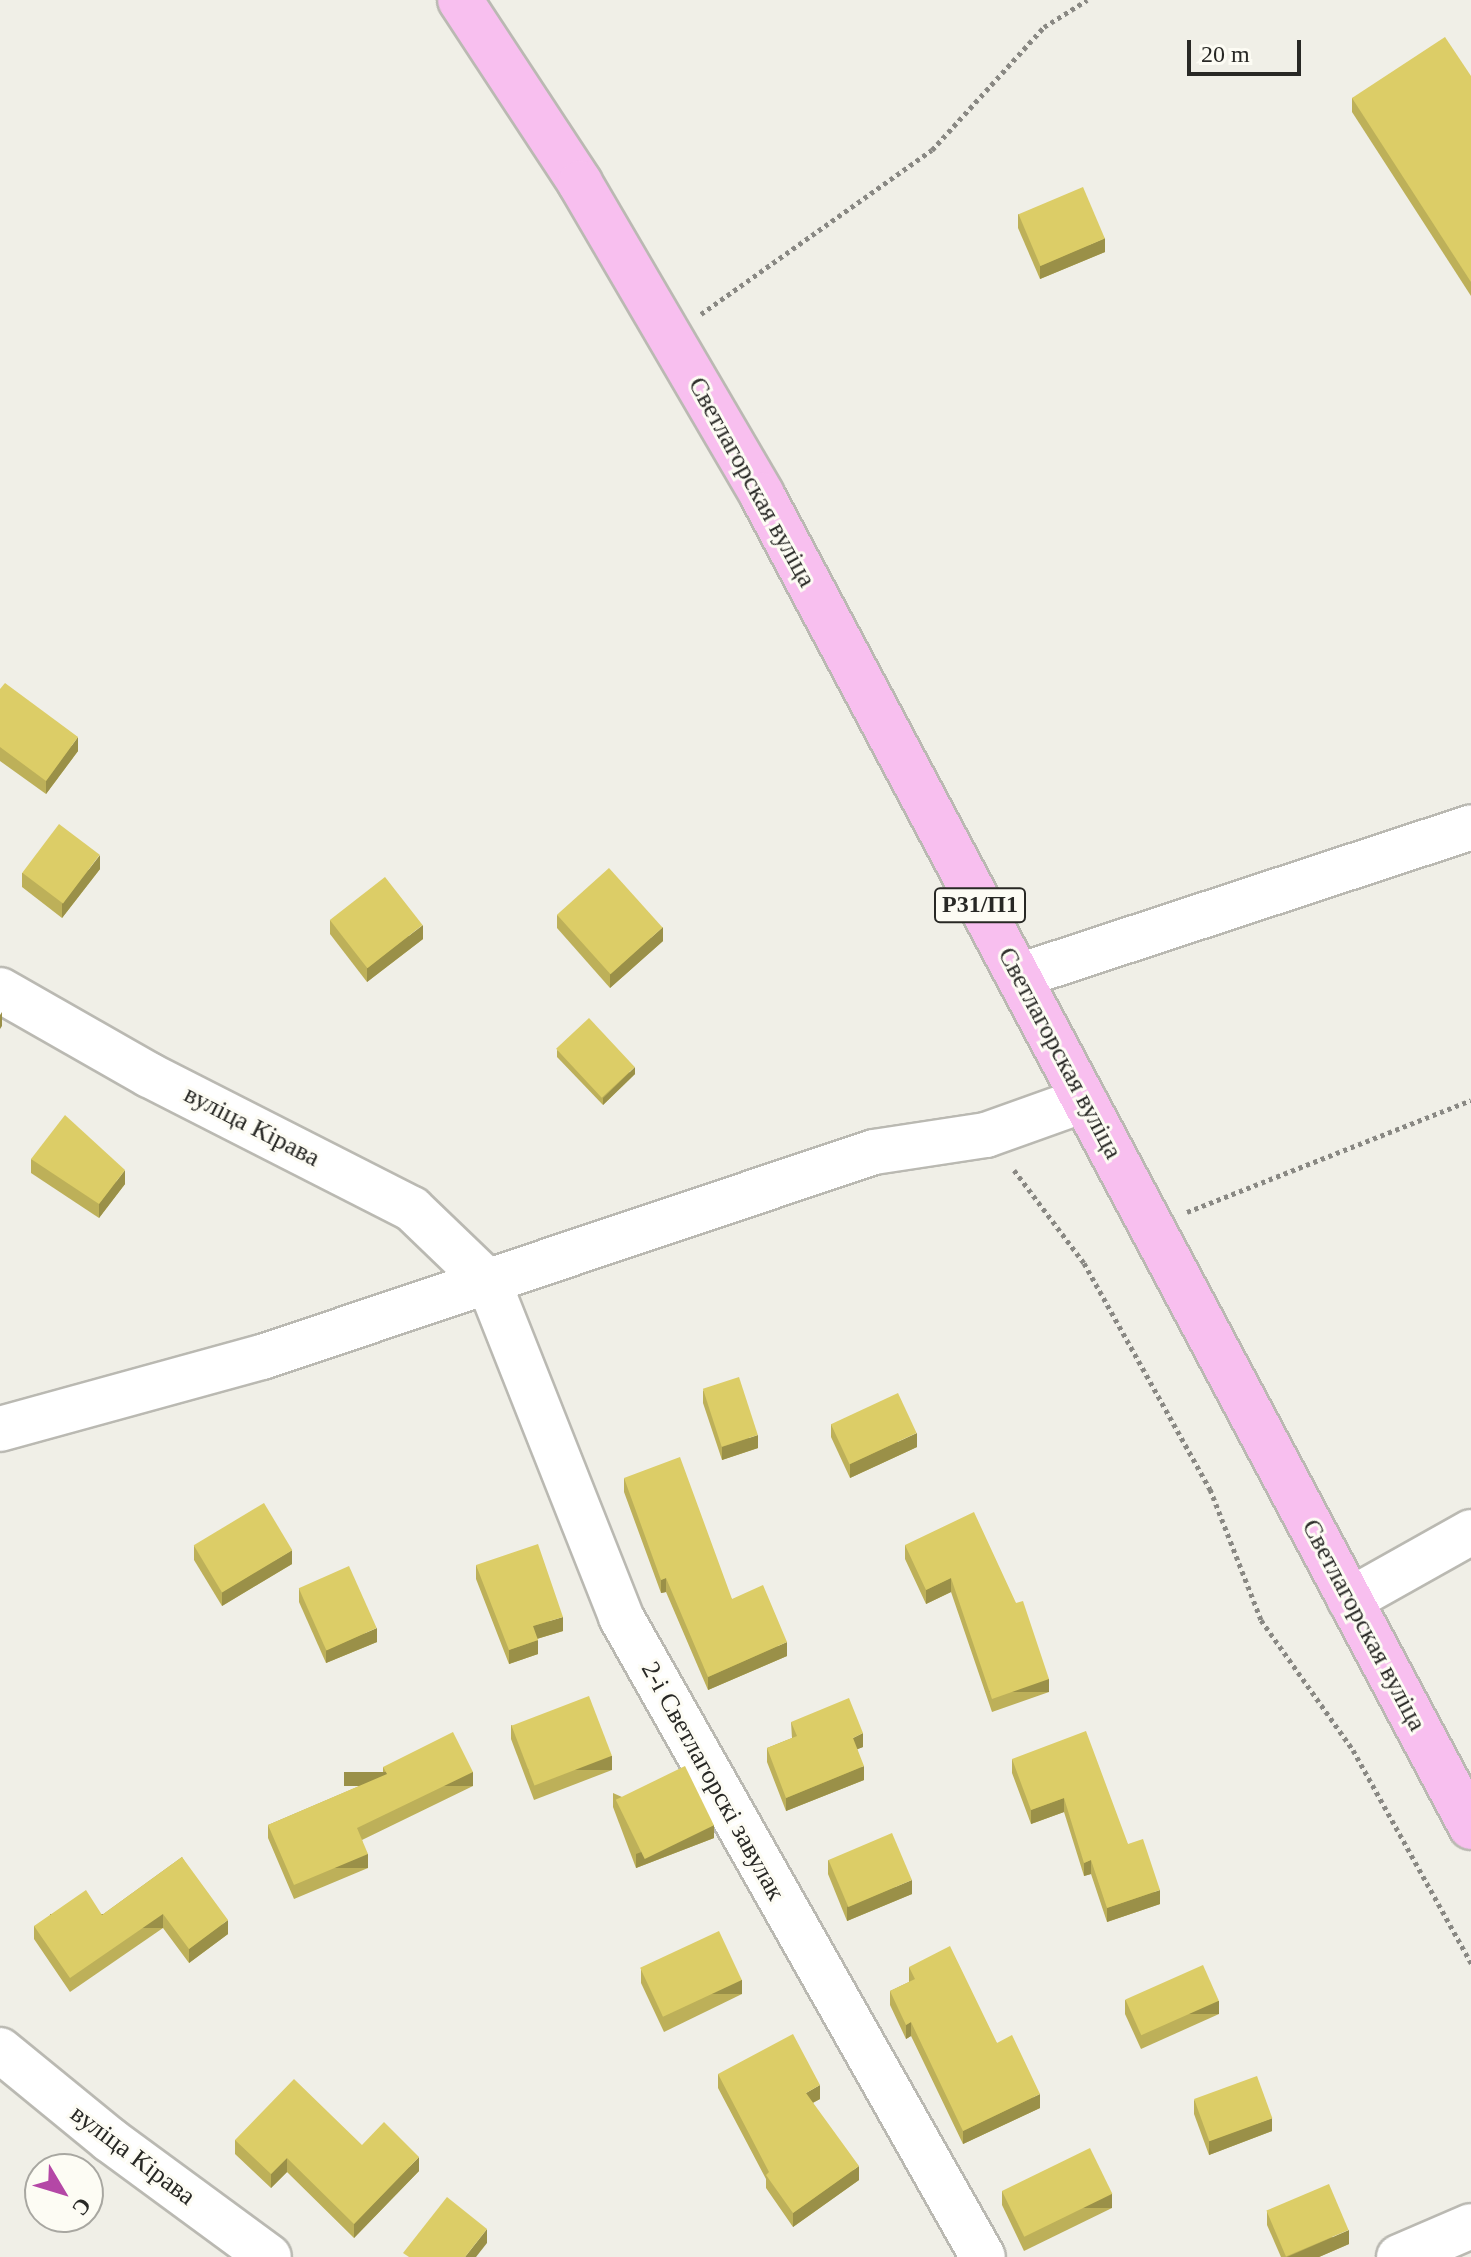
<!DOCTYPE html>
<html>
<head>
<meta charset="utf-8">
<style>
	body { margin:0 }
	#map { position:relative; width:1471px; height:2257px; overflow:hidden; background:#f0efe7; font-family:Georgia,serif }
	div>[style] { position:absolute }
	.path>* { height:5px; margin-top:-2.5px; transform-origin:0; background:repeating-linear-gradient(90deg,#898883 0 4px,transparent 0 8px) }
	.roads { filter:drop-shadow(2px 0 #bab9b2) drop-shadow(-2px 0 #bab9b2) drop-shadow(0 2px #bab9b2) drop-shadow(0 -2px #bab9b2) }
	.minor>* { height:44px; margin:-22px; padding:0 22px; transform-origin:22px; border-radius:22px; background:#fff }
	.major>* { height:44px; margin:-22px; padding:0 22px; transform-origin:22px; border-radius:22px; background:#f8bfef }
	.wall>* { inset:0; background:#bdb059 }
	.shaded-wall>* { inset:0; background:#9a9048; transform-origin:0 0 }
	.building>* { inset:0; background:#dccd67; transform-origin:0 0 }
	span { translate:-50% -50%; white-space:nowrap; text-align:center; line-height:1.15; -webkit-text-stroke:6px #fdfcf4; paint-order:stroke }
	.shield-label span { padding:2px 6px; background:#fdfcf4; border:2px solid; border-radius:6px; -webkit-text-stroke-width:0 }
	.shield-label { font-size:24px; color:#282825; font-weight:700 }
	.street-label { font-size:26px; color:#282825 }
	.north { position:absolute; left:24px; top:2153px; width:80px; height:80px; box-sizing:border-box; background:#fdfcf4; border:2px solid #a8a7a1; border-radius:50%; rotate:128deg; font-size:22px; font-weight:700; line-height:32px; text-align:center; color:#282825 }
	.north::after { content:''; display:block; margin:auto; width:28px; height:36px; background:#b447a6; clip-path:polygon(50% 0,100% 100%,50% 72%,0 100%) }
	.scale { position:absolute; left:1187px; top:40px; width:114px; height:36px; box-sizing:border-box; border:4px solid #282825; border-top:0; padding-left:10px; font-size:24px; line-height:28px; white-space:nowrap; color:#282825; -webkit-text-stroke:6px #fdfcf4; paint-order:stroke }
</style>
</head>
<body>
<div id="map">
	<div class="path">
		<i style="left:701px;top:314px;width:283px;rotate:-35.4deg"></i>
		<i style="left:932px;top:150px;width:166px;rotate:-47.7deg"></i>
		<i style="left:1044px;top:27px;width:51px;rotate:-32.1deg"></i>
		<i style="left:1014px;top:1170px;width:116px;rotate:53deg"></i>
		<i style="left:1084px;top:1263px;width:259px;rotate:60.9deg"></i>
		<i style="left:1210px;top:1489px;width:141px;rotate:68.7deg"></i>
		<i style="left:1261px;top:1620px;width:159px;rotate:54.7deg"></i>
		<i style="left:1353px;top:1750px;width:244px;rotate:61deg"></i>
		<i style="left:1187px;top:1212px;width:305px;rotate:-21.5deg"></i>
	</div>
	<div class="roads">
		<div class="minor">
			<i style="left:1019px;top:976px;width:476px;rotate:-18.2deg"></i>
			<i style="left:0;top:990px;width:172px;rotate:29.7deg"></i>
			<i style="left:149px;top:1075px;width:295px;rotate:27deg"></i>
			<i style="left:412px;top:1209px;width:107px;rotate:43.9deg"></i>
			<i style="left:489px;top:1283px;width:359px;rotate:68.4deg"></i>
			<i style="left:621px;top:1617px;width:735px;rotate:60.51deg"></i>
			<i style="left:0;top:1429px;width:272px;rotate:-15.4deg"></i>
			<i style="left:262px;top:1357px;width:645px;rotate:-18.52deg"></i>
			<i style="left:874px;top:1152px;width:113px;rotate:-8.6deg"></i>
			<i style="left:986px;top:1135px;width:104px;rotate:-19.7deg"></i>
			<i style="left:1350px;top:1600px;width:139px;rotate:-29.3deg"></i>
			<i style="left:0;top:2050px;width:142px;rotate:39.3deg"></i>
			<i style="left:110px;top:2140px;width:197px;rotate:36.3deg"></i>
			<i style="left:1399px;top:2257px;width:78px;rotate:-23.3deg"></i>
		</div>
		<div class="major">
			<i style="left:460px;top:0;width:219px;rotate:56.7deg"></i>
			<i style="left:580px;top:183px;width:361px;rotate:59.7deg"></i>
			<i style="left:762px;top:495px;width:1509px;rotate:61.97deg"></i>
		</div>
	</div>
	<div class="wall">
		<i style="clip-path:polygon(1471px 76px,1471px 296px,1352px 112px,1352px 98px)"></i>
		<i style="clip-path:polygon(1018px 214px,1105px 252px,1040px 279px,1018px 228px)"></i>
		<i style="clip-path:polygon(0 689px,78px 751px,46px 794px,0 761px)"></i>
		<i style="clip-path:polygon(100px 869px,62px 918px,22px 887px,22px 873px)"></i>
		<i style="clip-path:polygon(557px 915px,663px 941px,610px 988px,557px 928px)"></i>
		<i style="clip-path:polygon(330px 920px,423px 939px,367px 982px,330px 934px)"></i>
		<i style="clip-path:polygon(557px 1050px,635px 1074px,603px 1105px,557px 1057px)"></i>
		<i style="clip-path:polygon(31px 1159px,125px 1184px,99px 1218px,31px 1173px)"></i>
		<i style="clip-path:polygon(703px 1390px,758px 1448px,722px 1460px,703px 1403px)"></i>
		<i style="clip-path:polygon(831px 1424px,917px 1447px,850px 1478px,831px 1437px)"></i>
		<i style="clip-path:polygon(624px 1478px,732px 1599px,787px 1656px,708px 1690px,666px 1592px,661px 1593px,624px 1492px)"></i>
		<i style="clip-path:polygon(905px 1545px,1016px 1603px,1049px 1692px,992px 1712px,951px 1592px,926px 1604px,905px 1559px)"></i>
		<i style="clip-path:polygon(194px 1546px,292px 1564px,222px 1606px,194px 1560px)"></i>
		<i style="clip-path:polygon(476px 1565px,563px 1631px,537px 1639px,538px 1654px,509px 1664px,476px 1579px)"></i>
		<i style="clip-path:polygon(299px 1588px,377px 1642px,326px 1663px,299px 1602px)"></i>
		<i style="clip-path:polygon(791px 1722px,863px 1747px,857px 1749px,864px 1780px,786px 1811px,767px 1762px,767px 1748px,792px 1738px)"></i>
		<i style="clip-path:polygon(511px 1725px,612px 1770px,534px 1800px,511px 1739px)"></i>
		<i style="clip-path:polygon(1012px 1759px,1128px 1844px,1160px 1904px,1107px 1922px,1091px 1874px,1084px 1876px,1064px 1812px,1031px 1824px,1012px 1773px)"></i>
		<i style="clip-path:polygon(383px 1767px,473px 1786px,362px 1840px,368px 1868px,294px 1899px,268px 1838px,268px 1825px,383px 1776px)"></i>
		<i style="clip-path:polygon(613px 1793px,714px 1838px,636px 1868px,613px 1807px)"></i>
		<i style="clip-path:polygon(182px 1857px,228px 1934px,189px 1963px,163px 1928px,70px 1992px,34px 1939px,34px 1926px,102px 1915px)"></i>
		<i style="clip-path:polygon(828px 1860px,912px 1894px,847px 1921px,828px 1874px)"></i>
		<i style="clip-path:polygon(909px 1967px,997px 2043px,1040px 2108px,963px 2144px,911px 2036px,906px 2039px,890px 2005px,890px 1991px,909px 1982px)"></i>
		<i style="clip-path:polygon(641px 1969px,742px 1994px,664px 2032px,641px 1983px)"></i>
		<i style="clip-path:polygon(1125px 2000px,1219px 2014px,1141px 2049px,1125px 2014px)"></i>
		<i style="clip-path:polygon(718px 2074px,820px 2099px,813px 2103px,859px 2180px,793px 2227px,766px 2188px,766px 2179px,718px 2088px)"></i>
		<i style="clip-path:polygon(1194px 2100px,1272px 2131px,1209px 2155px,1194px 2114px)"></i>
		<i style="clip-path:polygon(235px 2140px,362px 2145px,419px 2171px,354px 2238px,287px 2172px,271px 2188px,235px 2154px)"></i>
		<i style="clip-path:polygon(1002px 2191px,1112px 2208px,1024px 2251px,1002px 2205px)"></i>
		<i style="clip-path:polygon(1267px 2211px,1349px 2244px,1319px 2257px,1281px 2257px,1267px 2225px)"></i>
	</div>
	<div class="shaded-wall">
		<i style="clip-path:polygon(1105px 238px,1105px 252px,1040px 279px,1040px 266px)"></i>
		<i style="clip-path:polygon(78px 737px,78px 751px,46px 794px,46px 781px)"></i>
		<i style="clip-path:polygon(100px 855px,100px 869px,62px 918px,62px 904px)"></i>
		<i style="clip-path:polygon(423px 925px,423px 939px,367px 982px,367px 968px)"></i>
		<i style="clip-path:polygon(663px 927px,663px 941px,610px 988px,610px 974px)"></i>
		<i style="clip-path:polygon(2px 1012px,2px 1026px,0 1029px,0 1015px)"></i>
		<i style="clip-path:polygon(635px 1067px,635px 1074px,603px 1105px,603px 1098px)"></i>
		<i style="clip-path:polygon(125px 1170px,125px 1184px,99px 1218px,99px 1204px)"></i>
		<i style="clip-path:polygon(917px 1433px,917px 1447px,850px 1478px,850px 1464px)"></i>
		<i style="clip-path:polygon(758px 1435px,758px 1448px,722px 1460px,722px 1447px)"></i>
		<i style="clip-path:polygon(292px 1550px,292px 1564px,222px 1606px,222px 1592px)"></i>
		<i style="clip-path:polygon(666px 1578px,666px 1592px,661px 1593px,661px 1580px)"></i>
		<i style="clip-path:polygon(951px 1578px,951px 1592px,926px 1604px,926px 1590px)"></i>
		<i style="clip-path:polygon(563px 1617px,563px 1631px,533px 1640px,533px 1626px)"></i>
		<i style="clip-path:polygon(377px 1628px,377px 1642px,326px 1663px,326px 1650px)"></i>
		<i style="clip-path:polygon(538px 1640px,538px 1654px,509px 1664px,509px 1650px)"></i>
		<i style="clip-path:polygon(787px 1642px,787px 1656px,708px 1690px,708px 1677px)"></i>
		<i style="left:1049px;top:1679px;width:13px;height:60px;rotate:90deg"></i>
		<i style="clip-path:polygon(863px 1733px,863px 1747px,853px 1751px,853px 1738px)"></i>
		<i style="left:612px;top:1756px;width:14px;height:84px;rotate:90deg"></i>
		<i style="clip-path:polygon(864px 1766px,864px 1780px,786px 1811px,786px 1798px)"></i>
		<i style="left:473px;top:1772px;width:14px;height:129px;rotate:90deg"></i>
		<i style="clip-path:polygon(1064px 1798px,1064px 1812px,1031px 1824px,1031px 1810px)"></i>
		<i style="clip-path:polygon(714px 1825px,714px 1838px,636px 1868px,636px 1854px)"></i>
		<i style="left:368px;top:1854px;width:14px;height:80px;rotate:90deg"></i>
		<i style="clip-path:polygon(1091px 1860px,1091px 1874px,1084px 1876px,1084px 1863px)"></i>
		<i style="clip-path:polygon(912px 1880px,912px 1894px,847px 1921px,847px 1907px)"></i>
		<i style="clip-path:polygon(1160px 1890px,1160px 1904px,1107px 1922px,1107px 1908px)"></i>
		<i style="left:163px;top:1914px;width:14px;height:113px;rotate:90deg"></i>
		<i style="clip-path:polygon(228px 1920px,228px 1934px,189px 1963px,189px 1949px)"></i>
		<i style="left:742px;top:1980px;width:14px;height:87px;rotate:90deg"></i>
		<i style="left:1219px;top:2001px;width:13px;height:85px;rotate:90deg"></i>
		<i style="clip-path:polygon(911px 2022px,911px 2036px,906px 2039px,906px 2025px)"></i>
		<i style="clip-path:polygon(820px 2085px,820px 2099px,806px 2106px,806px 2093px)"></i>
		<i style="clip-path:polygon(1040px 2094px,1040px 2108px,963px 2144px,963px 2131px)"></i>
		<i style="clip-path:polygon(1272px 2118px,1272px 2131px,1209px 2155px,1209px 2141px)"></i>
		<i style="clip-path:polygon(419px 2157px,419px 2171px,354px 2238px,354px 2224px)"></i>
		<i style="clip-path:polygon(287px 2158px,287px 2172px,271px 2188px,271px 2174px)"></i>
		<i style="clip-path:polygon(859px 2166px,859px 2180px,793px 2227px,793px 2213px)"></i>
		<i style="left:1112px;top:2194px;width:14px;height:98px;rotate:90deg"></i>
		<i style="clip-path:polygon(487px 2229px,487px 2243px,476px 2257px,465px 2257px)"></i>
		<i style="clip-path:polygon(1349px 2230px,1349px 2244px,1319px 2257px,1287px 2257px)"></i>
	</div>
	<div class="building">
		<i style="clip-path:polygon(1445px 37px,1471px 76px,1471px 282px,1352px 98px)"></i>
		<i style="left:1083px;top:187px;width:56px;height:70px;rotate:67deg"></i>
		<i style="clip-path:polygon(5px 683px,78px 737px,46px 781px,0 747px,0 689px)"></i>
		<i style="left:59px;top:824px;width:51px;height:61px;rotate:37deg"></i>
		<i style="left:609px;top:868px;width:80px;height:70px;rotate:48deg"></i>
		<i style="left:385px;top:877px;width:61px;height:70px;rotate:52deg"></i>
		<i style="left:589px;top:1018px;width:67px;height:45px;rotate:47deg"></i>
		<i style="clip-path:polygon(65px 1115px,125px 1170px,99px 1204px,31px 1159px)"></i>
		<i style="left:739px;top:1377px;width:61px;height:38px;rotate:72deg"></i>
		<i style="left:898px;top:1393px;width:44px;height:74px;rotate:65deg"></i>
		<i style="clip-path:polygon(680px 1457px,732px 1599px,763px 1585px,787px 1642px,708px 1677px,666px 1578px,661px 1580px,624px 1478px)"></i>
		<i style="left:264px;top:1503px;width:55px;height:82px;rotate:59deg"></i>
		<i style="clip-path:polygon(974px 1512px,1016px 1603px,1023px 1601px,1049px 1679px,992px 1699px,951px 1578px,926px 1590px,905px 1545px)"></i>
		<i style="clip-path:polygon(538px 1544px,563px 1617px,533px 1626px,538px 1640px,509px 1650px,476px 1565px)"></i>
		<i style="left:349px;top:1566px;width:68px;height:55px;rotate:66deg"></i>
		<i style="left:589px;top:1696px;width:64px;height:83px;rotate:69deg"></i>
		<i style="clip-path:polygon(849px 1698px,863px 1733px,853px 1738px,864px 1766px,786px 1798px,767px 1748px,797px 1736px,791px 1722px)"></i>
		<i style="clip-path:polygon(1086px 1731px,1128px 1844px,1143px 1839px,1160px 1890px,1107px 1908px,1091px 1860px,1084px 1863px,1064px 1798px,1031px 1810px,1012px 1759px)"></i>
		<i style="clip-path:polygon(453px 1732px,473px 1772px,357px 1828px,368px 1854px,294px 1885px,268px 1825px,387px 1774px,383px 1767px)"></i>
		<i style="left:685px;top:1766px;width:66px;height:77px;rotate:64deg"></i>
		<i style="left:892px;top:1833px;width:51px;height:69px;rotate:67deg"></i>
		<i style="clip-path:polygon(182px 1857px,228px 1920px,189px 1949px,163px 1914px,70px 1978px,34px 1926px,86px 1890px,102px 1915px)"></i>
		<i style="left:719px;top:1931px;width:54px;height:87px;rotate:65deg"></i>
		<i style="clip-path:polygon(950px 1946px,997px 2043px,1012px 2035px,1040px 2094px,963px 2131px,911px 2022px,906px 2025px,890px 1991px,915px 1979px,909px 1967px)"></i>
		<i style="left:1203px;top:1965px;width:39px;height:85px;rotate:66deg"></i>
		<i style="clip-path:polygon(793px 2034px,820px 2085px,806px 2093px,859px 2166px,793px 2213px,766px 2175px,769px 2172px,718px 2074px)"></i>
		<i style="left:1257px;top:2076px;width:45px;height:67px;rotate:70deg"></i>
		<i style="clip-path:polygon(294px 2079px,362px 2145px,384px 2122px,419px 2157px,354px 2224px,287px 2158px,271px 2174px,235px 2140px)"></i>
		<i style="left:1090px;top:2148px;width:51px;height:98px;rotate:64deg"></i>
		<i style="left:1329px;top:2184px;width:50px;height:68px;rotate:67deg"></i>
		<i style="clip-path:polygon(447px 2197px,487px 2229px,465px 2257px,409px 2257px,403px 2253px)"></i>
	</div>
	<div class="shield-label">
		<span style="left:980px;top:905px">Р31/П1</span>
	</div>
	<div class="street-label">
		<span style="left:752px;top:482px;rotate:61deg">Светлагорская вуліца</span>
		<span style="left:1060px;top:1053px;rotate:62deg">Светлагорская вуліца</span>
		<span style="left:252px;top:1126px;rotate:27deg">вуліца Кірава</span>
		<span style="left:1364px;top:1625px;rotate:62deg">Светлагорская вуліца</span>
		<span style="left:713px;top:1781px;rotate:61deg">2-і Светлагорскі завулак</span>
		<span style="left:133px;top:2155px;rotate:37deg">вуліца Кірава</span>
	</div>
	<div class="north">С</div>
	<div class="scale">20 m</div>
</div>
</body>
</html>
